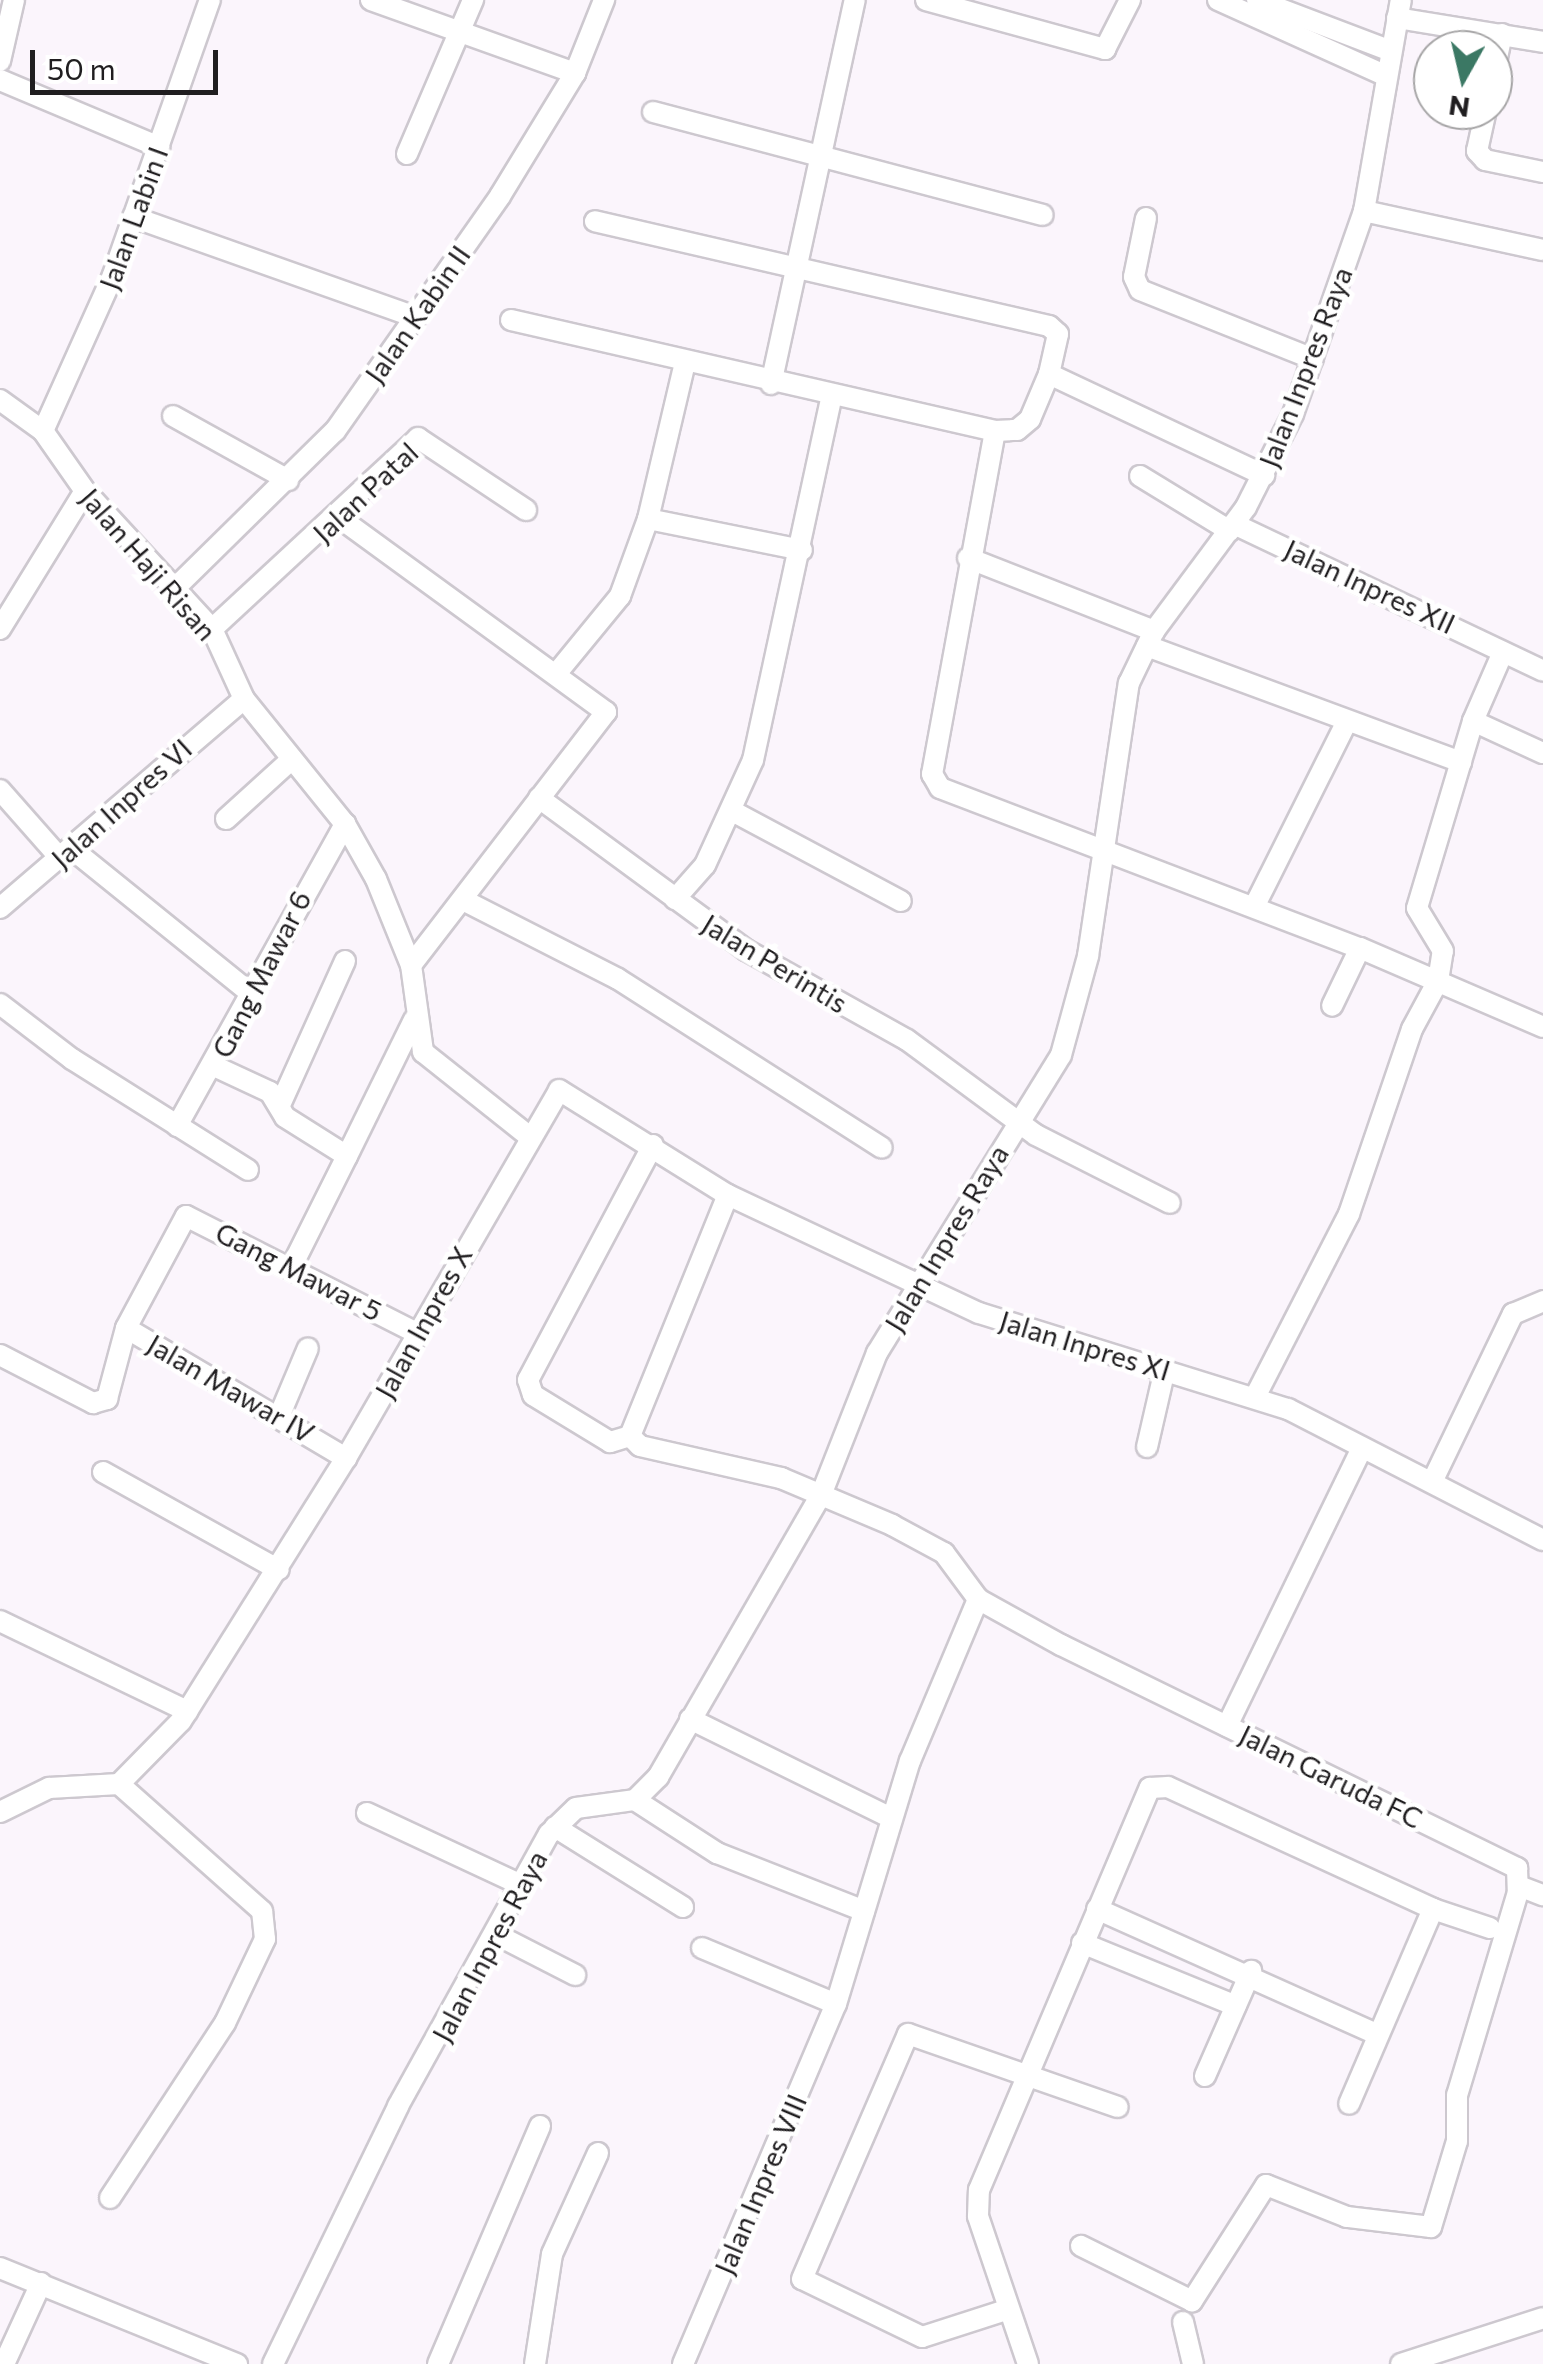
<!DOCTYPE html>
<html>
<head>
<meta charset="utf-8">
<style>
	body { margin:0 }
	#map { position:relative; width:1543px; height:2364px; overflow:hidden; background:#fbf5fc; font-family:Commissioner,sans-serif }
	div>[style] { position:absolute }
	.roads { filter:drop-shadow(2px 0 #cdc8cf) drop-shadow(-2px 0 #cdc8cf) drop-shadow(0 2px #cdc8cf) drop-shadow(0 -2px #cdc8cf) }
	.street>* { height:20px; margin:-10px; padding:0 10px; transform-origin:10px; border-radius:10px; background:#fff }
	span { translate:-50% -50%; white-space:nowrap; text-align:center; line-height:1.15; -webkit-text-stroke:9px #fff; paint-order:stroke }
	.street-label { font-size:28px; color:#201e20 }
	.north { position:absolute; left:1413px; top:30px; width:100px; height:100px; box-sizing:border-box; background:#fff; border:2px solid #a6a5a6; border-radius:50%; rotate:188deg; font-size:28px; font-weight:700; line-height:40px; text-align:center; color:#201e20 }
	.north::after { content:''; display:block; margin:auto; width:35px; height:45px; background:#3b7864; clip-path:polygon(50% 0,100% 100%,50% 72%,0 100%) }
	.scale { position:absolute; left:30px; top:50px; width:188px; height:45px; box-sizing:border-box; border:5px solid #201e20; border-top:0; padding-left:12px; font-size:30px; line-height:35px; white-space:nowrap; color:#201e20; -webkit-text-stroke:8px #fff; paint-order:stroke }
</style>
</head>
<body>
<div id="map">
	<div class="roads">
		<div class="street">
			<i style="left:371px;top:0;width:217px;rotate:19.7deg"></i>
			<i style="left:926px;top:0;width:186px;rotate:15.3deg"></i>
			<i style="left:1105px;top:49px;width:55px;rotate:-63deg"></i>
			<i style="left:1218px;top:0;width:184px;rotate:24.3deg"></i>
			<i style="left:1257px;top:0;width:143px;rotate:20.8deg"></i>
			<i style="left:1397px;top:18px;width:148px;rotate:9.3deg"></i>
			<i style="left:0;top:61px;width:63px;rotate:-77.1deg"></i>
			<i style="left:1493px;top:77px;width:44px;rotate:-78.2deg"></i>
			<i style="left:0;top:80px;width:173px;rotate:22.8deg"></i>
			<i style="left:1486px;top:110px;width:42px;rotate:102.4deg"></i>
			<i style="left:1477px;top:151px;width:12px;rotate:48deg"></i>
			<i style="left:1485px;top:160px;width:59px;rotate:11.7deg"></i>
			<i style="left:653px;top:112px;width:403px;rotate:14.8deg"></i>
			<i style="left:407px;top:154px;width:168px;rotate:-66.8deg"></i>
			<i style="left:1364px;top:211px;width:183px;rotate:12.3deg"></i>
			<i style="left:133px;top:217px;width:300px;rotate:19.5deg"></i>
			<i style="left:1146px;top:218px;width:60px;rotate:101.5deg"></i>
			<i style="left:1134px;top:277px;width:14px;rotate:65deg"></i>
			<i style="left:1140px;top:290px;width:186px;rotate:21.7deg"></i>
			<i style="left:511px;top:320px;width:497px;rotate:12.9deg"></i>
			<i style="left:995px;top:431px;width:22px;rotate:-3deg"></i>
			<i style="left:1017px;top:430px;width:17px;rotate:-40deg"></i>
			<i style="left:1030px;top:419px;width:49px;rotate:-67.1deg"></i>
			<i style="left:1049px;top:374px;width:41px;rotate:-77.3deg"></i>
			<i style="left:1058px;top:334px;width:12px;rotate:-138deg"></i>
			<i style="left:1049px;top:326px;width:466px;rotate:-167deg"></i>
			<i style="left:1049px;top:374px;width:238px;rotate:25.2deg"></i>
			<i style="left:771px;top:384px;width:393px;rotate:-77.7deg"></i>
			<i style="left:0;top:400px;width:53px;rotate:35.8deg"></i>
			<i style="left:43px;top:431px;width:73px;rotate:55deg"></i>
			<i style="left:85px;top:491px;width:188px;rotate:47.4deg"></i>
			<i style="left:212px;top:629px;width:77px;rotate:65.4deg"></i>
			<i style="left:244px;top:699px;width:161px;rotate:51.1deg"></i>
			<i style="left:345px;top:824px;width:63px;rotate:60.6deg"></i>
			<i style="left:376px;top:879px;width:93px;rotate:67.9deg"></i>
			<i style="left:411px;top:965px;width:88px;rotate:82.1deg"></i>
			<i style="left:423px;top:1052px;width:132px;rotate:38.5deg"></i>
			<i style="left:173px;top:416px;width:132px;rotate:29.1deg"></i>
			<i style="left:43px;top:431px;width:171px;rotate:-65.8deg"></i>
			<i style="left:113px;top:275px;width:292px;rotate:-70.6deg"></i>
			<i style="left:995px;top:431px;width:349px;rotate:100.4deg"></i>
			<i style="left:932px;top:774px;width:16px;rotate:60deg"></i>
			<i style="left:940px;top:788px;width:449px;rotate:20.9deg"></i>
			<i style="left:1360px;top:948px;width:64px;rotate:115.8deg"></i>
			<i style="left:1140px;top:476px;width:105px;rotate:31.4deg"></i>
			<i style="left:337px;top:516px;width:333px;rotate:36.1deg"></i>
			<i style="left:606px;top:712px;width:319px;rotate:127.6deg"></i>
			<i style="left:648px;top:519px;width:157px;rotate:11.4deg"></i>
			<i style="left:1234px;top:524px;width:342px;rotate:25.4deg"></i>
			<i style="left:968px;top:558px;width:200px;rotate:21.4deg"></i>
			<i style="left:176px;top:587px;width:223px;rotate:-44.5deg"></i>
			<i style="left:335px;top:431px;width:287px;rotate:-54.9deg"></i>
			<i style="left:500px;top:196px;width:144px;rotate:-58.6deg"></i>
			<i style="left:575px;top:73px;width:79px;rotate:-68.3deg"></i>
			<i style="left:0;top:629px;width:162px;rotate:-58.4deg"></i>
			<i style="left:212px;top:629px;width:281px;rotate:-42.8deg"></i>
			<i style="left:418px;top:438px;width:130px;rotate:33.7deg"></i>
			<i style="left:1147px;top:646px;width:335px;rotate:20.3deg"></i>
			<i style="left:556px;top:674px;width:101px;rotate:-50.6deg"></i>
			<i style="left:620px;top:596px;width:82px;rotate:-70deg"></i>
			<i style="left:648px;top:519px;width:161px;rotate:-76.7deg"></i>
			<i style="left:1473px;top:721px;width:77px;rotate:24.6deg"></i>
			<i style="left:0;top:790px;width:91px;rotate:48.6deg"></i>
			<i style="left:539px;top:798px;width:257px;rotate:36.3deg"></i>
			<i style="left:746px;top:950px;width:184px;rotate:29.2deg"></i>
			<i style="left:907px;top:1040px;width:160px;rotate:36.4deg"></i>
			<i style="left:1036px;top:1135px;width:150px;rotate:26.9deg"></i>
			<i style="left:734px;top:812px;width:189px;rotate:28.1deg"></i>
			<i style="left:226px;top:819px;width:89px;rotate:-42.3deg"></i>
			<i style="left:72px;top:849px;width:228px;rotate:38.9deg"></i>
			<i style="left:675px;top:899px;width:45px;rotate:-48.6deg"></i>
			<i style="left:705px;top:865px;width:115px;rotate:-65.4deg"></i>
			<i style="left:753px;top:760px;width:370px;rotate:-77.8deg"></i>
			<i style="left:467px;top:902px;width:169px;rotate:27deg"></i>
			<i style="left:618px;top:979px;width:313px;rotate:32.6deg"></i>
			<i style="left:1255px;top:905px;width:203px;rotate:-63.4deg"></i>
			<i style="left:0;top:908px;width:321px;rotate:-40.6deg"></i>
			<i style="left:1360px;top:948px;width:199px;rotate:23.3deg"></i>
			<i style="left:0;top:1004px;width:91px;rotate:37.4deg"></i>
			<i style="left:72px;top:1059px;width:208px;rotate:32.2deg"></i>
			<i style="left:214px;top:1066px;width:62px;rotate:24.9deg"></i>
			<i style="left:270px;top:1092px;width:29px;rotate:59deg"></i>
			<i style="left:285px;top:1117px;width:73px;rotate:32.2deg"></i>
			<i style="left:347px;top:1156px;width:123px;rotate:116.6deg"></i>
			<i style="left:280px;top:1105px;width:158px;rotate:-65.7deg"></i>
			<i style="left:177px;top:1126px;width:346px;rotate:-60.9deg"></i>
			<i style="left:347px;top:1156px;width:152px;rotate:-63.8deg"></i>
			<i style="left:126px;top:1328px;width:256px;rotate:30.6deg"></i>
			<i style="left:0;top:1355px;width:105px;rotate:27.3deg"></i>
			<i style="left:93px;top:1403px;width:15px;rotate:-16deg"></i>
			<i style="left:107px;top:1399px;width:73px;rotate:-75deg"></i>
			<i style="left:126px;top:1328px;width:127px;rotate:-61.8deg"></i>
			<i style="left:186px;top:1216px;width:259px;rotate:26.9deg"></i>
			<i style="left:1255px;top:1397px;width:206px;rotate:-62.8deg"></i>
			<i style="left:1349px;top:1214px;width:195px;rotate:-71.2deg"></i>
			<i style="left:1412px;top:1029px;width:55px;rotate:-61.6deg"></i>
			<i style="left:1438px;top:981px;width:30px;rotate:-81deg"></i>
			<i style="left:1443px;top:951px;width:50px;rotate:-121.2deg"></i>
			<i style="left:1417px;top:908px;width:195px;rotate:-73.3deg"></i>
			<i style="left:1473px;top:721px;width:75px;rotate:-66.5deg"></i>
			<i style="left:281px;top:1412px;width:69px;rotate:-67.1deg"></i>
			<i style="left:630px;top:1436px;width:14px;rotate:45deg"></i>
			<i style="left:640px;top:1446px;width:145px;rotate:12.8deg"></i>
			<i style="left:781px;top:1478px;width:121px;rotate:22.9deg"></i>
			<i style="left:892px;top:1525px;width:59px;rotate:28.3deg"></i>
			<i style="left:944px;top:1553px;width:57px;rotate:53.5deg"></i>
			<i style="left:978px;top:1599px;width:95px;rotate:29deg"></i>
			<i style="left:1061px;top:1645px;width:508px;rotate:26.06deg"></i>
			<i style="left:1517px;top:1868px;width:24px;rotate:88deg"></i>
			<i style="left:1518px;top:1892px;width:212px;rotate:106.7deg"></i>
			<i style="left:1457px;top:2095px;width:46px;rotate:90deg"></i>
			<i style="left:1457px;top:2141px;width:90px;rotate:106.8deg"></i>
			<i style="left:1431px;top:2227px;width:85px;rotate:-173.2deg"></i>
			<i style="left:1347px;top:2217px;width:87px;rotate:-158.4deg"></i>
			<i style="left:1266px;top:2185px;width:138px;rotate:122.5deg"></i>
			<i style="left:1192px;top:2301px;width:124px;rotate:-153.6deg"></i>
			<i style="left:630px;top:1436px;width:21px;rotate:163deg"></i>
			<i style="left:610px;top:1442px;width:90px;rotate:-148.6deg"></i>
			<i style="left:533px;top:1395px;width:16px;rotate:-108deg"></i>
			<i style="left:528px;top:1380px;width:266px;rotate:-62deg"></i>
			<i style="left:630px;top:1436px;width:260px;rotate:-67.9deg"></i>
			<i style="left:1147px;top:1447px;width:80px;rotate:-77deg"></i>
			<i style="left:103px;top:1472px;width:201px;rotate:29.1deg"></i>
			<i style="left:1432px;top:1482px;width:187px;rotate:-64.3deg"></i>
			<i style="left:1513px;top:1314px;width:33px;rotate:-23deg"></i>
			<i style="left:0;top:1621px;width:208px;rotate:25.7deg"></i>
			<i style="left:690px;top:1719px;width:224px;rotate:26.2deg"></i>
			<i style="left:1227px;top:1726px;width:305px;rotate:-64.1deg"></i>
			<i style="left:635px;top:1800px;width:98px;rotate:32.9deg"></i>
			<i style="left:717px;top:1853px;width:158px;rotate:21.5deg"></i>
			<i style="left:0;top:1812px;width:55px;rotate:-26.1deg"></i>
			<i style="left:49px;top:1788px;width:70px;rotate:-3.3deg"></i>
			<i style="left:119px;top:1784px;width:88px;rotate:-45.5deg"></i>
			<i style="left:181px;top:1721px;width:310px;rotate:-57.9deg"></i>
			<i style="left:346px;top:1458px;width:425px;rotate:-59.9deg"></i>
			<i style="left:559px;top:1090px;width:199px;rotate:31.9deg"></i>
			<i style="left:728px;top:1195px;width:277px;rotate:25.2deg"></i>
			<i style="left:979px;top:1313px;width:324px;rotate:17.3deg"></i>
			<i style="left:1288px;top:1409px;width:287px;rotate:27.2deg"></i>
			<i style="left:367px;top:1813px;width:168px;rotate:25deg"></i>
			<i style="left:555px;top:1827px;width:151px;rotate:32deg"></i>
			<i style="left:1519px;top:1886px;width:26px;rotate:21deg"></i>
			<i style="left:1097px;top:1909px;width:307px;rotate:24.1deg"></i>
			<i style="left:1433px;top:1909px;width:60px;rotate:18.4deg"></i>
			<i style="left:497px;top:1935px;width:88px;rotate:27.1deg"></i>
			<i style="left:1082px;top:1943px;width:166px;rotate:22.2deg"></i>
			<i style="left:702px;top:1948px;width:145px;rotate:22.7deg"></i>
			<i style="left:1205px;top:2076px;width:115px;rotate:-66.3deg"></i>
			<i style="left:110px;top:2198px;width:209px;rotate:-56.7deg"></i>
			<i style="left:225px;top:2023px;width:93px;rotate:-64.5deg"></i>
			<i style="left:265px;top:1939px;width:28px;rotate:-96deg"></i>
			<i style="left:262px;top:1911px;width:191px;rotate:-138.4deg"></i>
			<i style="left:0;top:2268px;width:256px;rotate:22.1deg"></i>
			<i style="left:1006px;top:2310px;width:88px;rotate:162.2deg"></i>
			<i style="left:922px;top:2337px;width:133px;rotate:-154.2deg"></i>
			<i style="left:802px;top:2279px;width:267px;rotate:-66.6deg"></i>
			<i style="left:908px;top:2034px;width:222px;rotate:19.2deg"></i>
			<i style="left:1183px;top:2322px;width:43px;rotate:76.6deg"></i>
			<i style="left:4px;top:2364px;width:89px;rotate:-65.4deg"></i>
			<i style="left:273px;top:2364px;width:287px;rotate:-64.1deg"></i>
			<i style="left:398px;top:2106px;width:311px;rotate:-61deg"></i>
			<i style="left:549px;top:1834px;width:37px;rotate:-44deg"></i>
			<i style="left:576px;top:1808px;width:60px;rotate:-7.7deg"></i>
			<i style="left:635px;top:1800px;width:33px;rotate:-45deg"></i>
			<i style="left:658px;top:1777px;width:326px;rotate:-60deg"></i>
			<i style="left:821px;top:1495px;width:153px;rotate:-68.5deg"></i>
			<i style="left:877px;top:1353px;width:350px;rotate:-58.3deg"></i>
			<i style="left:1061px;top:1055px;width:103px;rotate:-74.7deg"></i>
			<i style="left:1088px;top:956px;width:276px;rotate:-81.5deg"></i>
			<i style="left:1129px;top:683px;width:58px;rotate:-64.3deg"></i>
			<i style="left:1154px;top:631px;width:154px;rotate:-53.4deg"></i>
			<i style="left:1246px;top:507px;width:104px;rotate:-63.2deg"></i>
			<i style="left:1293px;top:414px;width:215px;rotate:-70.7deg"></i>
			<i style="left:1364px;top:211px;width:214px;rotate:-80.1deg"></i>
			<i style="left:438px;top:2364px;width:259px;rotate:-66.8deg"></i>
			<i style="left:535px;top:2364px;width:111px;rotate:-81.2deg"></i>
			<i style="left:552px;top:2254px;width:111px;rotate:-65.5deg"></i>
			<i style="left:683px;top:2364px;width:391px;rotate:-67deg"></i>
			<i style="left:836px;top:2004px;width:254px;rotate:-73.1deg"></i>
			<i style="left:910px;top:1761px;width:176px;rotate:-67.2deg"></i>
			<i style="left:1028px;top:2364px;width:156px;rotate:-108.7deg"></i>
			<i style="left:978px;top:2216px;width:26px;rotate:-88deg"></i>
			<i style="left:979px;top:2190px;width:437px;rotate:-67deg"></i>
			<i style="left:1150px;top:1788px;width:18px;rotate:-3deg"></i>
			<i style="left:1168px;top:1787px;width:292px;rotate:24.7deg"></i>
			<i style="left:1433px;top:1909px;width:212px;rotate:113.3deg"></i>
			<i style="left:1401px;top:2364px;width:149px;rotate:-17.9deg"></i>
		</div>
	</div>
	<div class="street-label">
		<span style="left:133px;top:218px;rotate:-70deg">Jalan Labin I</span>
		<span style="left:417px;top:314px;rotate:-55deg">Jalan Kabin II</span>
		<span style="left:1305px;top:367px;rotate:-69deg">Jalan Inpres Raya</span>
		<span style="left:365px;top:492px;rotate:-43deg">Jalan Patal</span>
		<span style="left:149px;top:564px;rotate:49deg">Jalan Haji Risan</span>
		<span style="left:1370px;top:586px;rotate:25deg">Jalan Inpres XII</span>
		<span style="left:121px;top:803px;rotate:-42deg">Jalan Inpres VI</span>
		<span style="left:775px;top:963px;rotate:31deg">Jalan Perintis</span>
		<span style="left:261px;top:974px;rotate:-63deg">Gang Mawar 6</span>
		<span style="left:946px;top:1238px;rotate:-59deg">Jalan Inpres Raya</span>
		<span style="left:299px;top:1271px;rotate:27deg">Gang Mawar 5</span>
		<span style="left:423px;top:1322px;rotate:-61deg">Jalan Inpres X</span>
		<span style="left:1085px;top:1345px;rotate:17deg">Jalan Inpres XI</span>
		<span style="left:231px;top:1388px;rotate:30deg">Jalan Mawar IV</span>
		<span style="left:1331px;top:1776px;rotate:26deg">Jalan Garuda FC</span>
		<span style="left:489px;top:1946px;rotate:-62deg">Jalan Inpres Raya</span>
		<span style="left:760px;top:2184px;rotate:-67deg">Jalan Inpres VIII</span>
	</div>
	<div class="north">N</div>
	<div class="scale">50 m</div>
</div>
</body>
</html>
